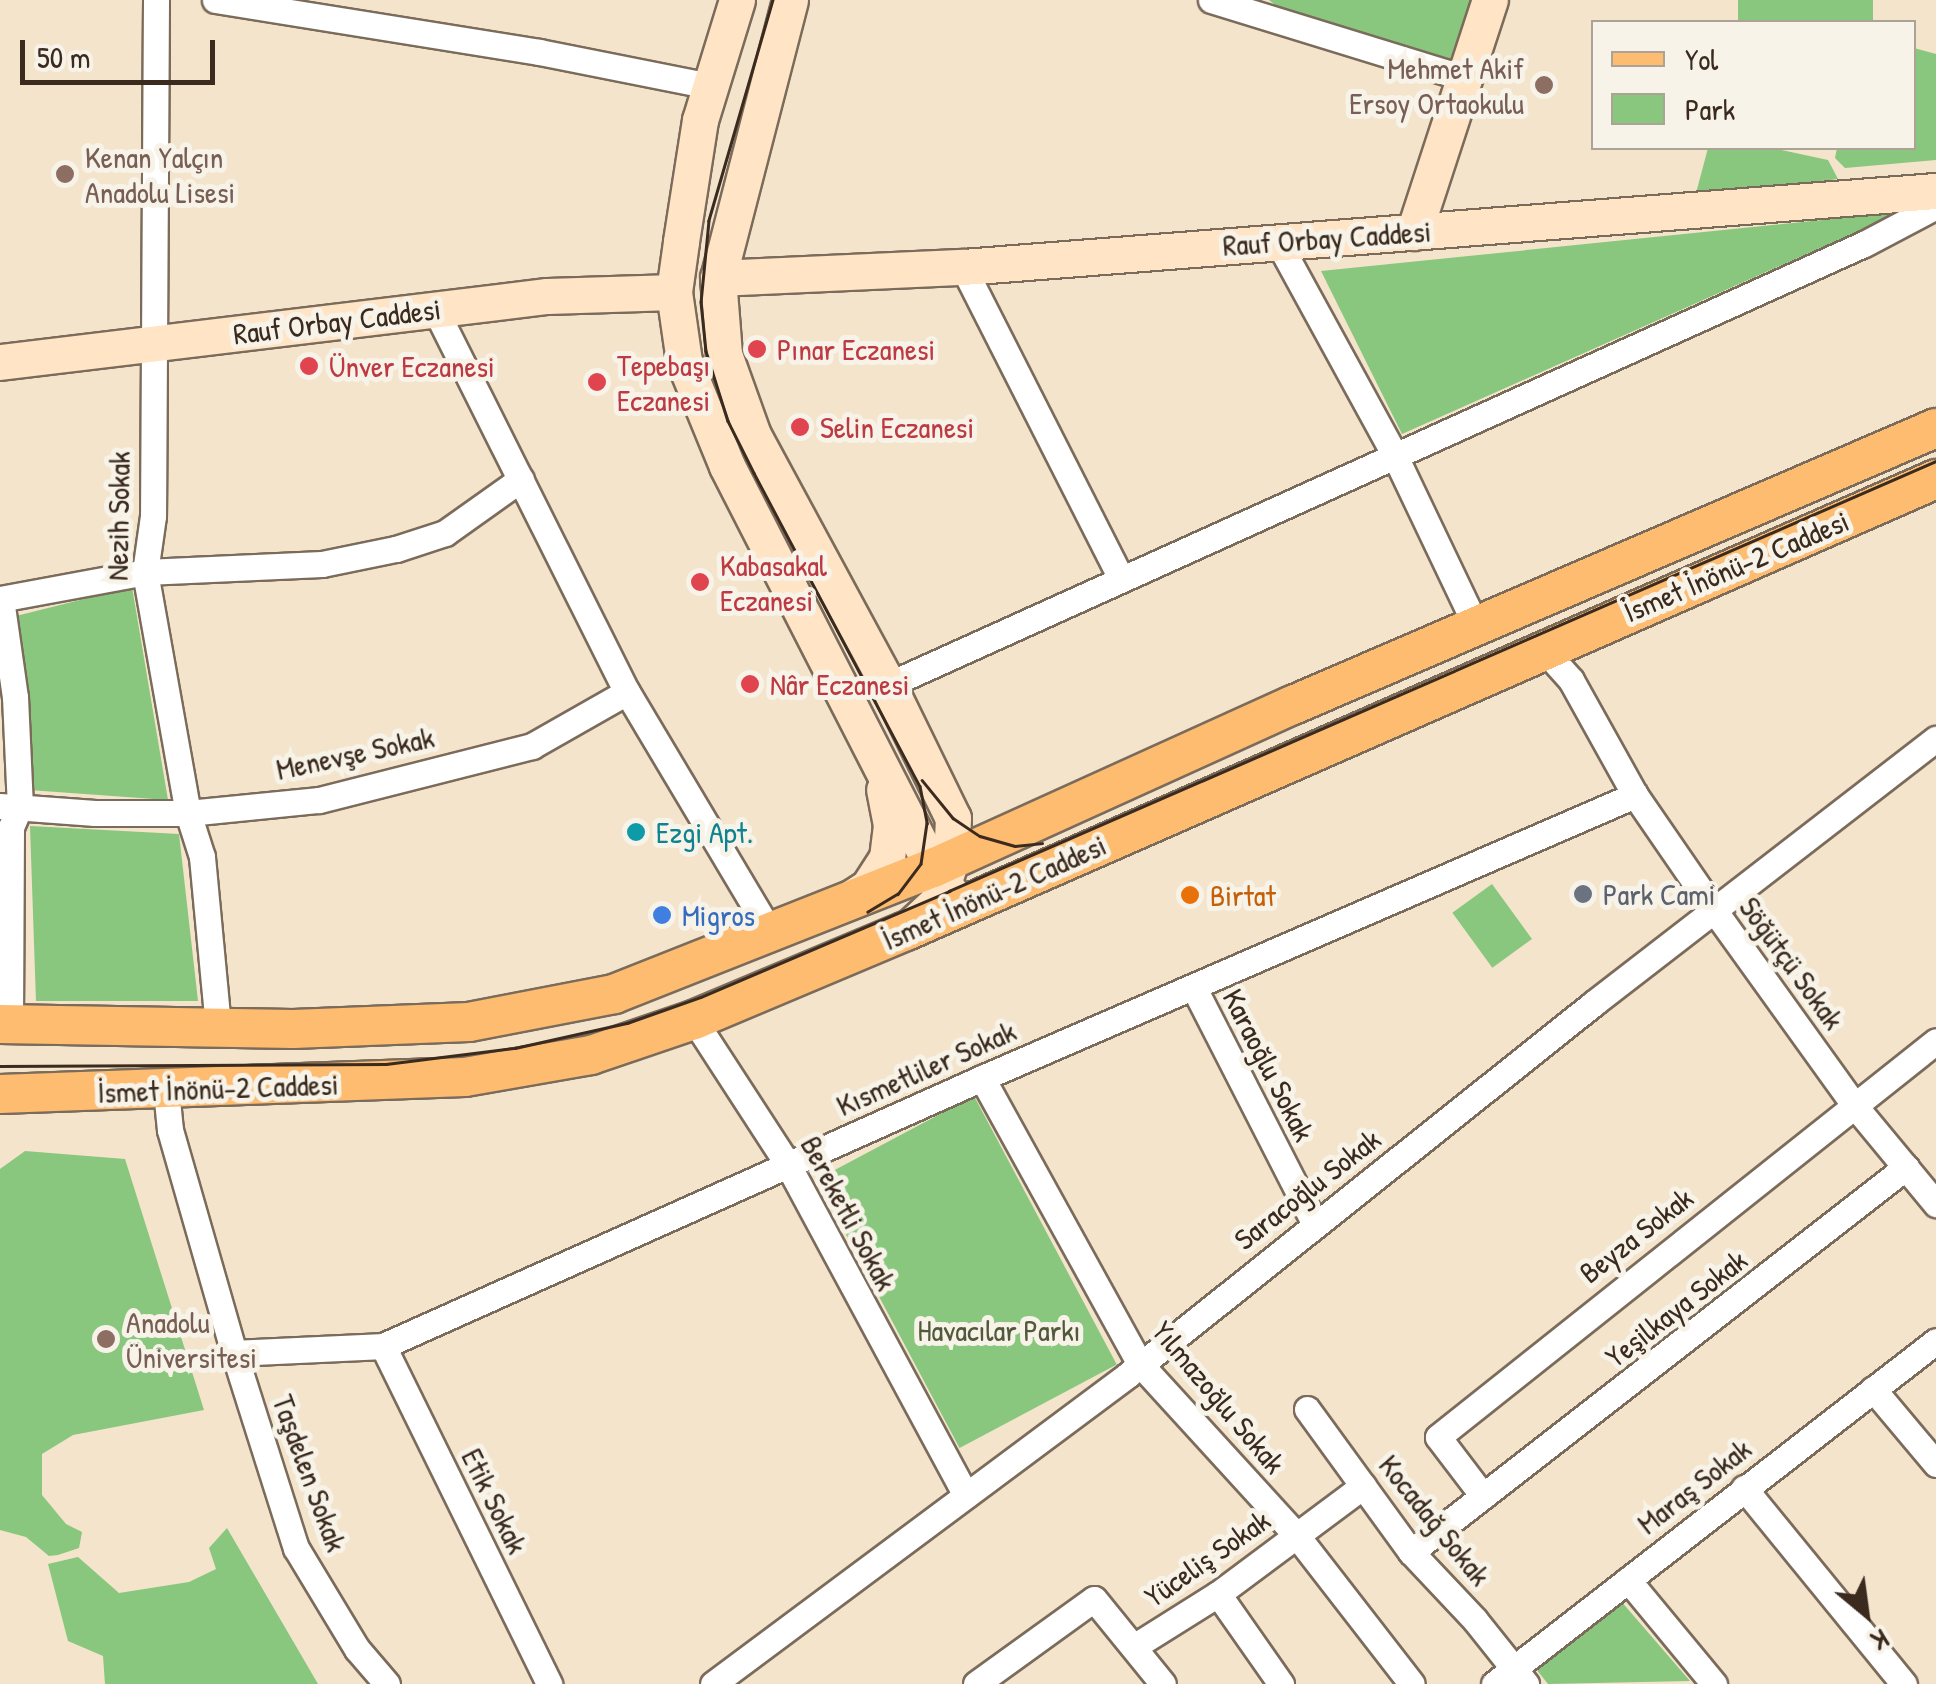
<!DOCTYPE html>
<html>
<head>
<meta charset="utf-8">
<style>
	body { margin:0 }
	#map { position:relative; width:1936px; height:1684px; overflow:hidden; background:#f3e4cb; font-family:"Patrick Hand",sans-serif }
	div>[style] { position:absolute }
	.green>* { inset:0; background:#88c77d; transform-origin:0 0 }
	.roads { filter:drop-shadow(2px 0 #7b6b5b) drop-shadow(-2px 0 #7b6b5b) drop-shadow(0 2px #7b6b5b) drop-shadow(0 -2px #7b6b5b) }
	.street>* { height:25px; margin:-12.5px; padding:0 12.5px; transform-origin:12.5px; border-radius:12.5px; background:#fff }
	.secondary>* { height:35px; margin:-17.5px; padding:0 17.5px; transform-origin:17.5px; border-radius:17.5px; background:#ffe4c6 }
	.primary>* { height:38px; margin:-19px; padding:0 19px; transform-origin:19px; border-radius:19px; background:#febc70 }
	.tram>* { height:2.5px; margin:-1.25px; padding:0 1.25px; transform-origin:1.25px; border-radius:1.25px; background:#3b2a1e }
	.dots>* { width:28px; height:28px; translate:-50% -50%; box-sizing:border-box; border:5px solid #f7f3e8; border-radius:50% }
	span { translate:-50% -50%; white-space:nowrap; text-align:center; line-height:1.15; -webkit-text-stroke:10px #f7f3e8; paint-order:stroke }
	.education-label { font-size:30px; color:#785e54 }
	.right { translate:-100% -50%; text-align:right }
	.left { translate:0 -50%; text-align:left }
	.street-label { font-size:30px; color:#3b2a1e }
	.health-label { font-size:30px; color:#be3a42 }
	.culture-label { font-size:30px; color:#0d838f }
	.worship-label { font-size:30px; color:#5b616d }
	.food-label { font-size:30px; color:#c56008 }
	.shop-label { font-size:30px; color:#366cbe }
	.park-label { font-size:30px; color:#52593a }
	.legend { position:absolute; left:1591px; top:20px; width:325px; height:130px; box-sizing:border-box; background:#f7f3e8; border:2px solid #aca397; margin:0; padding:12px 18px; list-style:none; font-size:30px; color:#3b2a1e }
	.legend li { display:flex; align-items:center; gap:20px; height:50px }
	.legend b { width:50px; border:2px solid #aca397 }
	.north { position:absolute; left:1816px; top:1564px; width:100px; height:100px; -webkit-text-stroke:8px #f7f3e8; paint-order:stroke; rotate:151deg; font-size:28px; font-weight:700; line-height:40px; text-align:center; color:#3b2a1e }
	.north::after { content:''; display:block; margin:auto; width:35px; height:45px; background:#3b2a1e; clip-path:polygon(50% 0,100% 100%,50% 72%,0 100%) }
	.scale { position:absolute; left:20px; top:40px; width:195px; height:45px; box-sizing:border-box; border:5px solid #3b2a1e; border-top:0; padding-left:12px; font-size:30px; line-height:35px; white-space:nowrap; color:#3b2a1e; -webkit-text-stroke:8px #f7f3e8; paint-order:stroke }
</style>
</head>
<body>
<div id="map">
	<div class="green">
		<i style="clip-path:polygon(1269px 0,1480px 0,1454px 61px,1280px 9px)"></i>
		<i style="left:1738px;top:0;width:135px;height:23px"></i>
		<i style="clip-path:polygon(1914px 48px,1936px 54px,1936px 160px,1845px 168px,1835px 158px,1837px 148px,1914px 148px)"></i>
		<i style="clip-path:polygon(1708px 148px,1772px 148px,1828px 160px,1838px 179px,1695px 197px)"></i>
		<i style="clip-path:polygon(1901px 212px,1402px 434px,1321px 271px)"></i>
		<i style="clip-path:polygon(132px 587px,168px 800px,29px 790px,4px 619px)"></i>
		<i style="clip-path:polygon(30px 826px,179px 834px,198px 1001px,36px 1001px)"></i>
		<i style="left:1492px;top:884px;width:68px;height:49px;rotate:54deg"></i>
		<i style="left:974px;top:1096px;width:304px;height:178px;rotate:62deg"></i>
		<i style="clip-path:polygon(25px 1151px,125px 1159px,204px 1410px,73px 1435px,42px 1454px,42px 1495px,66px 1524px,82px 1532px,79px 1548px,58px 1555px,49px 1556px,26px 1537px,0 1530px,0 1169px)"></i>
		<i style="clip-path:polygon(227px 1528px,318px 1684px,105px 1684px,103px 1656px,68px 1641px,48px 1564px,78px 1557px,119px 1593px,189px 1582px,216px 1569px,209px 1548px)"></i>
		<i style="clip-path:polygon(1620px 1600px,1690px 1681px,1548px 1684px,1533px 1665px)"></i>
	</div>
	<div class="roads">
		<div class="street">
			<i style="left:156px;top:0;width:516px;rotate:90.33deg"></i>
			<i style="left:153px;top:516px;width:57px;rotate:98.1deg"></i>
			<i style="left:145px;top:572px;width:245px;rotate:79.9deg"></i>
			<i style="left:188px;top:813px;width:46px;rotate:72.3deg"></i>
			<i style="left:202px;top:857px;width:171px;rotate:84.6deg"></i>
			<i style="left:215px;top:0;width:328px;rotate:9.1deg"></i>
			<i style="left:539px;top:52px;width:175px;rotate:11.2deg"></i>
			<i style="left:1211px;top:0;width:265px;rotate:17.1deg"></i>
			<i style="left:1278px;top:242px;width:242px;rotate:61.3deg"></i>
			<i style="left:1394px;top:454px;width:191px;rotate:64.5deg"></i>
			<i style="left:963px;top:267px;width:349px;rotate:63.1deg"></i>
			<i style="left:435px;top:309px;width:428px;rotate:63.4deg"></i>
			<i style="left:627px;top:692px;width:282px;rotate:59.2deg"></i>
			<i style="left:0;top:599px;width:147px;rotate:-10.5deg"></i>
			<i style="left:145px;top:572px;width:177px;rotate:-2.6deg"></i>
			<i style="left:322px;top:564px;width:76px;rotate:-11.5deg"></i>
			<i style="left:396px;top:549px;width:52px;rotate:-18.1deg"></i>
			<i style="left:445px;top:533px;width:93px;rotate:-35.4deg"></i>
			<i style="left:1px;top:599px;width:99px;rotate:81.9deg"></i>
			<i style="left:15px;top:697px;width:109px;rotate:87.4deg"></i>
			<i style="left:20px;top:806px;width:23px;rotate:113deg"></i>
			<i style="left:11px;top:827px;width:197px;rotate:90.3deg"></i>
			<i style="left:1544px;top:650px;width:40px;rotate:48deg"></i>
			<i style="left:1571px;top:680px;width:132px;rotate:60.9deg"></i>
			<i style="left:1635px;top:795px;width:140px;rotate:55.5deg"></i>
			<i style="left:1714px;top:910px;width:240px;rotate:54.3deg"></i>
			<i style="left:1854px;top:1105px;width:129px;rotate:50.4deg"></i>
			<i style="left:888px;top:685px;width:1071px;rotate:-24.32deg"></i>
			<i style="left:1864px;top:244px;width:81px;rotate:-27.8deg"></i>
			<i style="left:0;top:806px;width:95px;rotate:4.2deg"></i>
			<i style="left:95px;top:813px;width:93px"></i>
			<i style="left:188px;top:813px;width:132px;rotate:-5.7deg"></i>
			<i style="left:319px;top:800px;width:220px;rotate:-14.2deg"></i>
			<i style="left:532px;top:746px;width:109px;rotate:-29.6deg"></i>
			<i style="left:1194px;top:988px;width:265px;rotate:62.9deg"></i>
			<i style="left:694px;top:1020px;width:173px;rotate:57deg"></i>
			<i style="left:788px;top:1165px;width:375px;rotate:61.7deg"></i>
			<i style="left:982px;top:1078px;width:327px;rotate:61.1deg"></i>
			<i style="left:1140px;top:1364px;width:233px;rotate:47.6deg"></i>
			<i style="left:1297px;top:1536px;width:187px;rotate:52.2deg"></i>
			<i style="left:166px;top:1090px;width:40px;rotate:84.3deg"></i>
			<i style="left:170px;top:1130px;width:232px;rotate:74deg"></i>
			<i style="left:234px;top:1353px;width:205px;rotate:72.4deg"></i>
			<i style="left:296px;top:1548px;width:118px;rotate:58.9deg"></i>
			<i style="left:357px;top:1649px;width:46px;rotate:49.4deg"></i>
			<i style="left:383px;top:1346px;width:377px;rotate:63.8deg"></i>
			<i style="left:234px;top:1353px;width:149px;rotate:-2.7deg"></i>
			<i style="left:383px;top:1346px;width:656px;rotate:-24.1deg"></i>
			<i style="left:982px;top:1078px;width:712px;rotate:-23.43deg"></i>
			<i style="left:1873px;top:1389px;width:98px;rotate:50deg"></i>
			<i style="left:1307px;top:1409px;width:177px;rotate:54deg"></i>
			<i style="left:1411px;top:1552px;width:93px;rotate:46.7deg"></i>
			<i style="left:1475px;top:1620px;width:82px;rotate:51.4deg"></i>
			<i style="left:1744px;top:1488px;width:253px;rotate:50.8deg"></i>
			<i style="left:1483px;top:1496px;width:74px;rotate:-127.3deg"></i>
			<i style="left:1438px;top:1437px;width:636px;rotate:-38.49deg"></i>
			<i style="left:1411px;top:1552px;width:627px;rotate:-37.87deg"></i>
			<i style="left:1628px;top:1580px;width:135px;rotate:50.4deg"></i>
			<i style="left:1218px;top:1594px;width:110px;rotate:55deg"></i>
			<i style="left:1135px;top:1646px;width:98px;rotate:-32.1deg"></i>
			<i style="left:1218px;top:1594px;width:181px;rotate:-36.7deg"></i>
			<i style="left:713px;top:1684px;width:519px;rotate:-36.69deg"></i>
			<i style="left:1129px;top:1374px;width:595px;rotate:-38.58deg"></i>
			<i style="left:1594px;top:1003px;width:432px;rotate:-37.7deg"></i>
			<i style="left:976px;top:1684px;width:145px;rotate:-35.8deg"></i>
			<i style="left:1094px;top:1599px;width:109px;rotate:50.9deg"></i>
			<i style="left:1494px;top:1684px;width:559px;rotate:-37.81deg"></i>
		</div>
		<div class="secondary">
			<i style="left:737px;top:0;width:126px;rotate:107.1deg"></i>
			<i style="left:700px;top:120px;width:123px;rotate:98.9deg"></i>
			<i style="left:681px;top:242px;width:50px;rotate:98deg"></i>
			<i style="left:674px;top:292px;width:70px;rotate:81.8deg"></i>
			<i style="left:684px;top:361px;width:113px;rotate:67.7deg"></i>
			<i style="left:727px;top:466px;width:461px;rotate:62.9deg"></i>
			<i style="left:937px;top:876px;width:21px;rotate:51deg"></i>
			<i style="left:790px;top:0;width:287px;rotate:104.5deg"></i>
			<i style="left:718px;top:278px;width:76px;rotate:85.5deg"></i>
			<i style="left:724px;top:354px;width:86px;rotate:70.3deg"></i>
			<i style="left:753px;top:435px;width:284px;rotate:61.6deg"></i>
			<i style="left:888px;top:685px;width:148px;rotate:64deg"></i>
			<i style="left:953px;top:818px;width:42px;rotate:92.7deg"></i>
			<i style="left:951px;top:860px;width:44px;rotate:108.4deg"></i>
			<i style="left:937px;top:902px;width:41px;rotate:137deg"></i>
			<i style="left:1414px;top:232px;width:244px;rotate:-71.9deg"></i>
			<i style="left:718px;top:278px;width:245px;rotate:-2.6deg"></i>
			<i style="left:963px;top:267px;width:976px;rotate:-4.47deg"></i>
			<i style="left:0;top:362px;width:551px;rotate:-6.88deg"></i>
			<i style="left:547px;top:296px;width:127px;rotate:-1.8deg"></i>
			<i style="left:848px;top:900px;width:24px;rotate:-33deg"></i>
			<i style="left:868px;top:887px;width:35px;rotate:-57deg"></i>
			<i style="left:887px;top:858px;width:33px;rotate:-83deg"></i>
			<i style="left:891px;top:825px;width:36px;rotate:-101deg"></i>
		</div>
		<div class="primary">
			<i style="left:0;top:1024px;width:293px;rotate:1deg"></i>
			<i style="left:293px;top:1029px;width:176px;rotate:-2.3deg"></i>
			<i style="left:469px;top:1022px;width:148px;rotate:-10.9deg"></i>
			<i style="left:614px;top:994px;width:343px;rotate:-21.6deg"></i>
			<i style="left:933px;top:868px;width:395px;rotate:-24.4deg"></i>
			<i style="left:1293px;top:705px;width:700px;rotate:-23.31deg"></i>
			<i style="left:0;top:1094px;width:465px;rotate:-2.1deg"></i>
			<i style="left:465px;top:1077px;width:128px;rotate:-9.9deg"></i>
			<i style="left:591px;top:1055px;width:109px;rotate:-18.8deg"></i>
			<i style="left:694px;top:1020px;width:230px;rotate:-22.8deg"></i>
			<i style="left:906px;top:931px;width:1125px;rotate:-23.69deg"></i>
		</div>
	</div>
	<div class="tram">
		<i style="left:773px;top:0;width:230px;rotate:106.2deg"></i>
		<i style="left:709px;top:221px;width:81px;rotate:95.6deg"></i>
		<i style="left:701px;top:302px;width:49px;rotate:84.2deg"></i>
		<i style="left:706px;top:351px;width:73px;rotate:72.6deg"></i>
		<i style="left:728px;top:421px;width:58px;rotate:63.4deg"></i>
		<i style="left:754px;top:473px;width:354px;rotate:62.1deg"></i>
		<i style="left:920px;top:786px;width:38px;rotate:79deg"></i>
		<i style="left:927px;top:823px;width:41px;rotate:98.3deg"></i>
		<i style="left:921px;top:864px;width:38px;rotate:127deg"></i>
		<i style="left:898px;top:894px;width:35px;rotate:149deg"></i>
		<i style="left:922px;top:780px;width:49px;rotate:50.8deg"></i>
		<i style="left:953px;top:818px;width:32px;rotate:34deg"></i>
		<i style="left:980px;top:836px;width:36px;rotate:16deg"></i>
		<i style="left:1015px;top:846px;width:27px;rotate:-6deg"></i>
		<i style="left:0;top:1066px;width:386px;rotate:-0.3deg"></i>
		<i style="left:386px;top:1064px;width:130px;rotate:-7.1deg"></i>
		<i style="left:515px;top:1048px;width:115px;rotate:-12.6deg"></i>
		<i style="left:627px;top:1023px;width:78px;rotate:-19.4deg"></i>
		<i style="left:701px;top:997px;width:270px;rotate:-23.1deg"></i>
		<i style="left:949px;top:891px;width:1077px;rotate:-23.54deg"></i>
	</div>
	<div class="dots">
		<i style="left:1544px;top:85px;background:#8d6e63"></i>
		<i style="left:65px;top:174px;background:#8d6e63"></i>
		<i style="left:757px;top:349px;background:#e0444e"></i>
		<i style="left:309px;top:366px;background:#e0444e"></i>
		<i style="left:597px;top:382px;background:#e0444e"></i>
		<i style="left:800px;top:427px;background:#e0444e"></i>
		<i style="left:700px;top:582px;background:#e0444e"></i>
		<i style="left:750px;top:684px;background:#e0444e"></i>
		<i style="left:636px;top:832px;background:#0f9aa8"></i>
		<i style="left:1583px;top:894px;background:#6b7280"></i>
		<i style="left:1190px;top:895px;background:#e8710a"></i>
		<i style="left:662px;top:915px;background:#3f7fe0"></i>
		<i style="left:106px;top:1339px;background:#8d6e63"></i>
	</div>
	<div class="education-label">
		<span class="right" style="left:1524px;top:85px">Mehmet Akif<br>Ersoy Ortaokulu</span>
		<span class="left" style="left:85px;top:174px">Kenan Yalçın<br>Anadolu Lisesi</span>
		<span class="left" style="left:126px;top:1339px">Anadolu<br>Üniversitesi</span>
	</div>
	<div class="street-label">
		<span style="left:1327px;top:238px;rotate:-4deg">Rauf Orbay Caddesi</span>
		<span style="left:337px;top:321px;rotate:-7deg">Rauf Orbay Caddesi</span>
		<span style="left:118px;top:516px;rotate:-89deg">Nezih Sokak</span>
		<span style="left:1736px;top:566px;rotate:-23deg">İsmet İnönü-2 Caddesi</span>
		<span style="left:355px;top:753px;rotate:-12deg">Menevşe Sokak</span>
		<span style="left:994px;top:892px;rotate:-24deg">İsmet İnönü-2 Caddesi</span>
		<span style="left:1792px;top:963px;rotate:54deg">Söğütçü Sokak</span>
		<span style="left:1269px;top:1065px;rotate:63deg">Karaoğlu Sokak</span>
		<span style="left:926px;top:1068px;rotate:-24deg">Kısmetliler Sokak</span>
		<span style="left:218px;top:1088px;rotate:-2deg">İsmet İnönü-2 Caddesi</span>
		<span style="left:1307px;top:1189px;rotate:-38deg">Saracoğlu Sokak</span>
		<span style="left:849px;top:1213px;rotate:62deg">Bereketli Sokak</span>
		<span style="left:1636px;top:1235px;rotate:-38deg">Beyza Sokak</span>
		<span style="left:1676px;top:1308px;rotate:-38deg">Yeşilkaya Sokak</span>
		<span style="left:1219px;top:1397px;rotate:50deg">Yılmazoğlu Sokak</span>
		<span style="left:310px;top:1473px;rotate:70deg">Taşdelen Sokak</span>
		<span style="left:1694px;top:1486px;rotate:-38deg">Maraş Sokak</span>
		<span style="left:495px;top:1501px;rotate:64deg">Etik Sokak</span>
		<span style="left:1435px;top:1520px;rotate:51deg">Kocadağ Sokak</span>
		<span style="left:1207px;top:1558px;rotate:-35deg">Yüceliş Sokak</span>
	</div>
	<div class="health-label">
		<span class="left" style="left:777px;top:349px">Pınar Eczanesi</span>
		<span class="left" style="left:617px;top:382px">Tepebaşı<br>Eczanesi</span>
		<span class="left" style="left:329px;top:366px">Ünver Eczanesi</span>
		<span class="left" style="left:820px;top:427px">Selin Eczanesi</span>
		<span class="left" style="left:720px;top:582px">Kabasakal<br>Eczanesi</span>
		<span class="left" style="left:770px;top:684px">Nâr Eczanesi</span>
	</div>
	<div class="culture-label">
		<span class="left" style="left:656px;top:832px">Ezgi Apt.</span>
	</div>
	<div class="worship-label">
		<span class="left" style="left:1603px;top:894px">Park Cami</span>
	</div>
	<div class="food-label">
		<span class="left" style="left:1210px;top:895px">Birtat</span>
	</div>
	<div class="shop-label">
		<span class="left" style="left:682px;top:915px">Migros</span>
	</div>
	<div class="park-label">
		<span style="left:999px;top:1330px">Havacılar Parkı</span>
	</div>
	<ul class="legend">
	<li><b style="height:12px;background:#febc70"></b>Yol</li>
	<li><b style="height:28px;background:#88c77d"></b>Park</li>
	</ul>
	<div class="north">K</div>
	<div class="scale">50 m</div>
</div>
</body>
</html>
